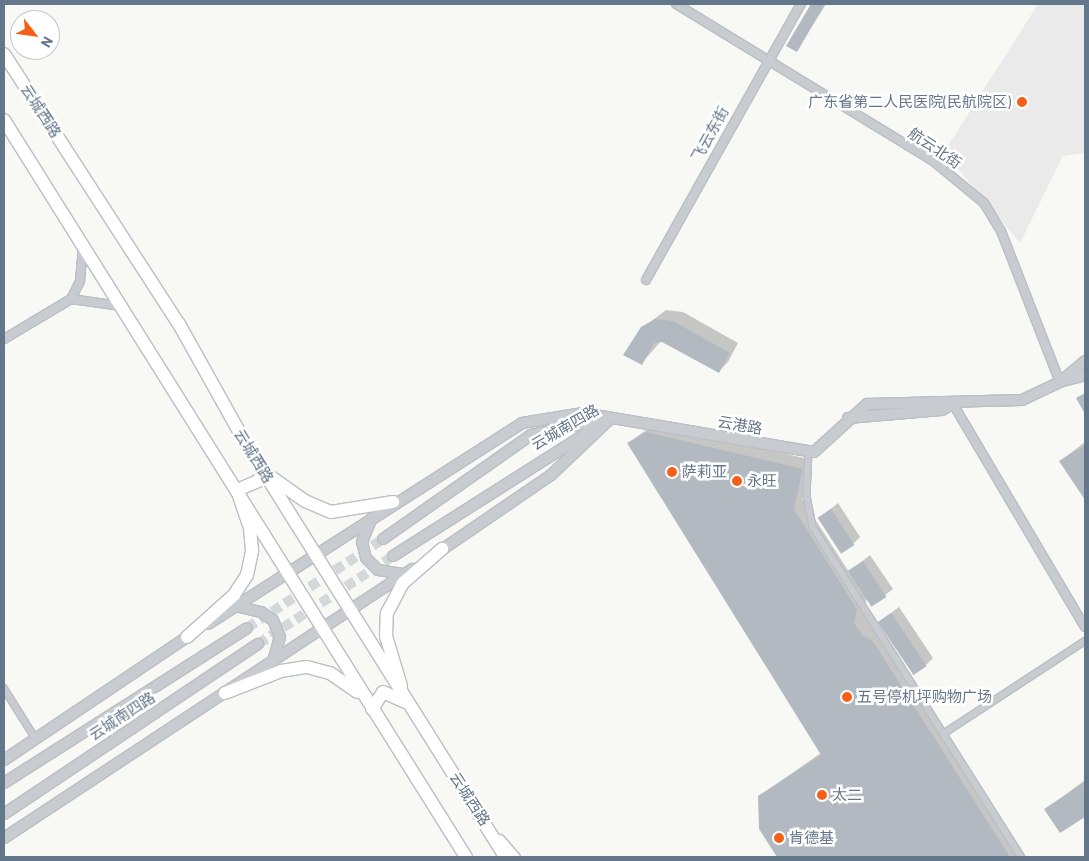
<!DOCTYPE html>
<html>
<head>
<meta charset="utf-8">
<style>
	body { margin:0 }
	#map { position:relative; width:1089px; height:861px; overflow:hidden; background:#f8f9f5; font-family:Barlow,"Noto Sans SC",sans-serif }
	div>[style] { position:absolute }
	.built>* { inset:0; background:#e9eae9 }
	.shadow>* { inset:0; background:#0003 }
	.building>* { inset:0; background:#b2b9c1; transform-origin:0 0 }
	.tertiary-tunnel>* { height:10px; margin-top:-5px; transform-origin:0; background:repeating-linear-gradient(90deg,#d3d8da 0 10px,transparent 0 15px) }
	.roads { filter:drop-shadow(1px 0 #babfc4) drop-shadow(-1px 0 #babfc4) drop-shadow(0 1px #babfc4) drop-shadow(0 -1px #babfc4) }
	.pedestrian>* { height:5.5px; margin:-2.75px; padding:0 2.75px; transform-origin:2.75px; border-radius:2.75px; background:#c8ccd0 }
	.minor>* { height:8px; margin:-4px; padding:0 4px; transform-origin:4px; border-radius:4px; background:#c8ccd0 }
	.tertiary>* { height:10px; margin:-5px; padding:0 5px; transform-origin:5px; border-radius:5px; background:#c8ccd0 }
	.secondary>* { height:11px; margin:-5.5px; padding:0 5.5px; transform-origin:5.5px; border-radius:5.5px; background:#fff }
	.primary>* { height:12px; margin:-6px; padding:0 6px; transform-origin:6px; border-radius:6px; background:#fff }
	.dots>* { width:14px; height:14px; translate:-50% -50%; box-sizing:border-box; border:2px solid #fff; border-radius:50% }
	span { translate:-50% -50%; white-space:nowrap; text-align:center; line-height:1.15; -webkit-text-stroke:5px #fff; paint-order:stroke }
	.poi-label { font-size:15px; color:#64768a }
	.right { translate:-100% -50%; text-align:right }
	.left { translate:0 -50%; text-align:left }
	.street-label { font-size:15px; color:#64768a }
	.frame { position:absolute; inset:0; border:5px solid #64768a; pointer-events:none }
	.north { position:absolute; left:10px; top:10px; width:50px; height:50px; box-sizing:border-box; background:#fff; border:1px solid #c1c8d0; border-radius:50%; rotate:120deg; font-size:14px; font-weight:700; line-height:20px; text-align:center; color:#64768a }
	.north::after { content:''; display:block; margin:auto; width:18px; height:22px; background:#f65f18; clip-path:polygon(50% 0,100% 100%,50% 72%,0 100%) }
</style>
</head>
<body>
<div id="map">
	<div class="built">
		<i style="clip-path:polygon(1038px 4px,1085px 4px,1085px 153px,1063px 156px,1020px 243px,944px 152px)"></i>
	</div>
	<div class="shadow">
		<i style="clip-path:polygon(812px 4px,826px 4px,797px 50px,788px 45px)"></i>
		<i style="clip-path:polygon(666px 310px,683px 312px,738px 343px,728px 362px,719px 371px,662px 340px,641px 364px,642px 328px)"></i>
		<i style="clip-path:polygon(656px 423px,812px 460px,802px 499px,849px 572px,870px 555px,893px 589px,872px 605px,867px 597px,863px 613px,872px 627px,881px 630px,1025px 857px,779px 857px,760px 828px,759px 796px,821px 753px,628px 443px)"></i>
		<i style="clip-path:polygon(1085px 442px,1085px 498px,1060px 461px)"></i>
		<i style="clip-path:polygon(838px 503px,860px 537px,853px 544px,819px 518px)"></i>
		<i style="clip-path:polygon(899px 607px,933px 658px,926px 665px,879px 622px)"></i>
		<i style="clip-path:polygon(1085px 780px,1085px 816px,1061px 832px,1046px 809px)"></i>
	</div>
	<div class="building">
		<i style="clip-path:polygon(811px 4px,825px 4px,797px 52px,786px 46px)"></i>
		<i style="clip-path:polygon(655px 319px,673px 321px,730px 353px,719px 373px,662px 342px,654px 343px,642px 365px,623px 355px,641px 327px)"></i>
		<i style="clip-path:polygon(1085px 393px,1085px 414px,1076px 398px)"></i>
		<i style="clip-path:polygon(646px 432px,803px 469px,794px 509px,857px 609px,854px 623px,863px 636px,872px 640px,1010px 857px,777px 857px,759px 829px,758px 796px,821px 755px,627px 443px)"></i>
		<i style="clip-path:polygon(1085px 445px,1085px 500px,1059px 461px)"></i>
		<i style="left:831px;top:509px;width:43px;height:16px;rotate:57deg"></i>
		<i style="left:863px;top:561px;width:43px;height:18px;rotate:57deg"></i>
		<i style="left:891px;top:613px;width:64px;height:16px;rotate:56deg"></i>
		<i style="clip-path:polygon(1085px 782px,1085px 817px,1060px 833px,1044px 809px)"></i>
	</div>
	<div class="tertiary-tunnel">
		<i style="left:247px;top:628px;width:163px;rotate:-33.2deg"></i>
		<i style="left:258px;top:644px;width:161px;rotate:-33.1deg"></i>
	</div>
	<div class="roads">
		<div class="pedestrian">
			<i style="left:809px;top:452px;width:44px;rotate:92.6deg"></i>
			<i style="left:807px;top:496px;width:32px;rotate:79deg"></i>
			<i style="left:813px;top:527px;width:391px;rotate:57.7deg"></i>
			<i style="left:4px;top:688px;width:60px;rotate:57.9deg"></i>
			<i style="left:943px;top:734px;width:170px;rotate:-33.2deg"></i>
		</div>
		<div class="minor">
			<i style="left:676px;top:4px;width:301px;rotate:31.4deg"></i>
			<i style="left:933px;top:161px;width:66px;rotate:39.5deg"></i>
			<i style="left:984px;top:203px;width:33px;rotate:59deg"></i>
			<i style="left:1001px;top:231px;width:162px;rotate:68.7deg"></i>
			<i style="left:646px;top:280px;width:317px;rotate:-60.7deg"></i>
			<i style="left:71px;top:299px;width:20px;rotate:-63deg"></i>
			<i style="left:80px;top:281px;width:33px;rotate:-85deg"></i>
			<i style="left:4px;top:339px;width:78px;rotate:-30.8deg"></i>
			<i style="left:71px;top:299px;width:49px;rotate:8.1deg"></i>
			<i style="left:953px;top:404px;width:259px;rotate:59.4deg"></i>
		</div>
		<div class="tertiary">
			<i style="left:1063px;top:381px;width:23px;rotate:-15deg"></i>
			<i style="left:848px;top:418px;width:94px;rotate:-4.9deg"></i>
			<i style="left:942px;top:410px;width:13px;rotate:-29deg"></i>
			<i style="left:372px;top:518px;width:26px;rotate:113deg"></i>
			<i style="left:362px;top:542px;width:16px;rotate:76deg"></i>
			<i style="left:366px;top:558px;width:17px;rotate:45deg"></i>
			<i style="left:378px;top:570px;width:26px;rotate:9deg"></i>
			<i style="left:383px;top:539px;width:181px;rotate:-35.1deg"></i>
			<i style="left:531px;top:435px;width:77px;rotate:-12deg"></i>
			<i style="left:437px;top:553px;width:138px;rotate:-34.4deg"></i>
			<i style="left:551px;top:475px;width:83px;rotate:-43.5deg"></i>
			<i style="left:393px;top:556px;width:243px;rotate:-32.4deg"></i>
			<i style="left:235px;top:606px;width:27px;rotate:13deg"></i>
			<i style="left:261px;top:612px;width:14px;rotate:34deg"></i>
			<i style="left:273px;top:620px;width:18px;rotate:68deg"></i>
			<i style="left:280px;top:637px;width:26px;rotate:106deg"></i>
			<i style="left:208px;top:624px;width:373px;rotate:-32.6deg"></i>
			<i style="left:522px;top:423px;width:62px;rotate:-9.3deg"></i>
			<i style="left:583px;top:413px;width:234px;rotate:9.6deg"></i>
			<i style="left:814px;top:452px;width:72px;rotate:-42.2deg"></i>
			<i style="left:867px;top:404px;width:155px;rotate:-1.5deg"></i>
			<i style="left:1022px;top:400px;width:42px;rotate:-25.3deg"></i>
			<i style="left:1060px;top:382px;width:33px;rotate:-40deg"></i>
			<i style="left:4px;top:760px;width:228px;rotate:-33.9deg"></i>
			<i style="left:4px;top:783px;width:288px;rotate:-32.5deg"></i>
			<i style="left:4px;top:814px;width:306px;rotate:-33.8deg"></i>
			<i style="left:4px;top:838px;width:489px;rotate:-33.4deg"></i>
		</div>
		<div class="secondary">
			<i style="left:499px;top:840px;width:23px;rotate:49deg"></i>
		</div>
		<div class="primary">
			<i style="left:4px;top:54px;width:322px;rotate:57.1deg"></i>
			<i style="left:179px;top:324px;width:135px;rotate:60.8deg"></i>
			<i style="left:245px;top:442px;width:490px;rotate:57.9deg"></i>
			<i style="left:4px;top:120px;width:870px;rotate:57.92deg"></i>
			<i style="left:187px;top:637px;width:63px;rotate:-41.8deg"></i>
			<i style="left:234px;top:595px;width:24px;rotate:-57deg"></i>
			<i style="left:247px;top:575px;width:25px;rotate:-78deg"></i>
			<i style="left:252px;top:551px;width:23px;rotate:-95deg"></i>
			<i style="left:250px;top:528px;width:40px;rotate:-108.9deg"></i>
			<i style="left:237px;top:490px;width:23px;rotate:-23deg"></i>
			<i style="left:258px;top:481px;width:11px;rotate:-56deg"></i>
			<i style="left:264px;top:472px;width:50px;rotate:35.3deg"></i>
			<i style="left:305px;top:501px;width:28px;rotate:23deg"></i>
			<i style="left:331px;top:512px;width:63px;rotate:-9.2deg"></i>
			<i style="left:401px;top:686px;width:52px;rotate:-106.7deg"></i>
			<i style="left:386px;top:636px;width:23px;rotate:-88deg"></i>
			<i style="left:387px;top:613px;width:34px;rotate:-62deg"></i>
			<i style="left:403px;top:583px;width:52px;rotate:-41.1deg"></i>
			<i style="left:225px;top:693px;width:60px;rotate:-21.4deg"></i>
			<i style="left:281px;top:671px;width:26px;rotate:-9deg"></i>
			<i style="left:307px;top:667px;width:24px;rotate:15deg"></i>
			<i style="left:330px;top:673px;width:33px;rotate:35deg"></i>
			<i style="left:372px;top:709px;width:20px;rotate:-57deg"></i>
			<i style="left:383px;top:692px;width:24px;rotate:24deg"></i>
		</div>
	</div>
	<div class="dots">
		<i style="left:1022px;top:102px;background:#f65f18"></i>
		<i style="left:672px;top:472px;background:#f65f18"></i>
		<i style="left:737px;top:481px;background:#f65f18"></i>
		<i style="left:847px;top:697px;background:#f65f18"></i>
		<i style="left:822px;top:795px;background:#f65f18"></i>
		<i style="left:779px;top:838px;background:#f65f18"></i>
	</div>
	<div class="poi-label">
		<span class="right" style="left:1011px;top:102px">广东省第二人民医院(民航院区)</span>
		<span class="left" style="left:682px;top:472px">萨莉亚</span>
		<span class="left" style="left:747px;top:481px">永旺</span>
		<span class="left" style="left:857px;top:697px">五号停机坪购物广场</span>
		<span class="left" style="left:832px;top:795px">太二</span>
		<span class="left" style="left:789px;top:838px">肯德基</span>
	</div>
	<div class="street-label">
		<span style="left:41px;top:111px;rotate:57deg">云城西路</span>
		<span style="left:710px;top:134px;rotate:-61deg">飞云东街</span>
		<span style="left:935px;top:148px;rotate:34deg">航云北街</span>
		<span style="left:740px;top:425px;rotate:10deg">云港路</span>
		<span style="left:565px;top:427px;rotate:-30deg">云城南四路</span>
		<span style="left:254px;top:456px;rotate:58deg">云城西路</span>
		<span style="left:122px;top:716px;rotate:-33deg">云城南四路</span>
		<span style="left:470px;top:799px;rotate:57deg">云城西路</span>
	</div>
	<div class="frame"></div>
	<div class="north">N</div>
</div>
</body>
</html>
